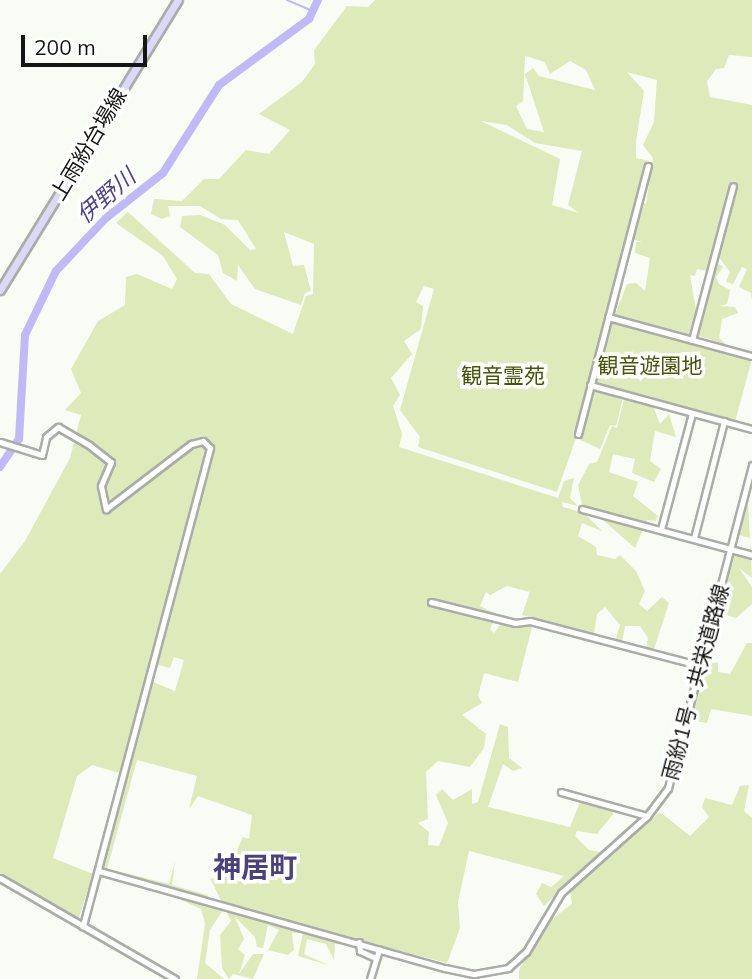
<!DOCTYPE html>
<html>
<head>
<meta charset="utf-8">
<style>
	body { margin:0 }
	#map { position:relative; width:752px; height:979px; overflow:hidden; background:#f9fbf5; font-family:Mulish,"Noto Sans JP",sans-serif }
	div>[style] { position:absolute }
	.green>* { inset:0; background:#deeaba; transform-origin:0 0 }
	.stream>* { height:2px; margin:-1px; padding:0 1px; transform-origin:1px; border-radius:1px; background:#bfb9f8 }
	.river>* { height:8px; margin:-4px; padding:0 4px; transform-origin:4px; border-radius:4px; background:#bfb9f8 }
	.roads { filter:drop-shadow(2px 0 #aaaca7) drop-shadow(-2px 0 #aaaca7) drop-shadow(0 2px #aaaca7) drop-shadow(0 -2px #aaaca7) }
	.minor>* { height:5px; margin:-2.5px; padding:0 2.5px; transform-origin:2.5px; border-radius:2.5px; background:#fff }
	.major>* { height:7px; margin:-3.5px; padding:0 3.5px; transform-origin:3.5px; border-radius:3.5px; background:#dcd9f8 }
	span { translate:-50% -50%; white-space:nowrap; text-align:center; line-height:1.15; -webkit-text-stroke:7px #fff; paint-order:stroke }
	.street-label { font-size:21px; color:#151513 }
	.park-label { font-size:21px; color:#485408 }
	.water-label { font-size:23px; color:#4f418c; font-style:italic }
	.district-label { font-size:28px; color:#4b417e; font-weight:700 }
	.scale { position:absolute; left:21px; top:35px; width:126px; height:32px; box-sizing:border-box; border:4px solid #151513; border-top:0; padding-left:9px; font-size:21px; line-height:24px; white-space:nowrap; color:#151513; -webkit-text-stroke:5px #fff; paint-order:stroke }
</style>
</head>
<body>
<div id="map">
	<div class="green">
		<i style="clip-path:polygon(evenodd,375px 0,752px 0,752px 57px,729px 55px,724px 68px,716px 69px,707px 81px,710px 97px,752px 105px,752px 300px,751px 293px,739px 287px,747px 269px,742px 267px,733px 284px,726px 282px,730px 272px,718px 256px,718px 247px,708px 271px,697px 269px,695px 276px,690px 275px,696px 310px,688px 336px,615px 315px,627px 284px,636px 283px,645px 291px,650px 258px,635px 253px,636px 242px,642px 242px,631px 239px,592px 389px,623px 397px,616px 426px,610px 425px,600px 449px,576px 438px,557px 492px,418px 447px,420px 437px,400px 410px,434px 289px,424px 286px,416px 302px,423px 306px,421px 329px,404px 341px,412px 354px,391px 378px,400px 395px,393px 406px,402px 434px,399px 447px,558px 498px,564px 481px,574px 478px,570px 498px,578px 506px,562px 502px,563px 507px,584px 513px,602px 531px,582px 523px,578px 536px,596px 547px,597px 555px,615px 559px,620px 555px,636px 571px,645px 591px,639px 604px,647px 611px,662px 597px,669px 603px,654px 649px,646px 648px,648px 638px,640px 626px,625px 626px,622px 642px,615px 641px,620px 625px,605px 607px,597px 614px,594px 634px,522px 615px,530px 592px,507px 586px,490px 595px,486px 592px,480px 606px,497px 614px,490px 629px,494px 633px,500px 625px,532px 627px,518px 682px,484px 673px,478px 696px,482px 703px,462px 715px,486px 734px,484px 748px,470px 767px,438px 761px,426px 772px,428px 819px,418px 823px,429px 832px,428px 845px,439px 846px,448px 823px,436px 795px,442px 789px,453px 800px,472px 789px,472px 804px,478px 802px,500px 724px,508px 727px,509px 758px,522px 768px,513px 771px,503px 764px,488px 807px,570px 827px,580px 802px,611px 807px,613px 814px,597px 834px,577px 831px,575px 836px,589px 850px,600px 852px,544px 906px,536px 894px,542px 883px,551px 887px,564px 876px,469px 851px,458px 902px,460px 928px,447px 963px,347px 937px,347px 945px,335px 944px,334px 960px,326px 944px,307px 939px,304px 954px,328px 965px,298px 956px,303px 933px,292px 933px,294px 950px,288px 955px,268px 950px,279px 930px,268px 925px,263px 948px,257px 947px,255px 937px,235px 917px,244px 939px,238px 949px,245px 955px,239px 974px,253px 954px,264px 954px,253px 979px,233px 974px,229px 979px,222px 968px,220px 935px,231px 921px,210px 878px,223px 880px,243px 837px,249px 839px,252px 815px,198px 796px,189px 809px,197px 776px,137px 760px,107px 869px,102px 869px,104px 852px,123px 774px,92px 765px,77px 776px,53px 858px,93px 874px,78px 920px,0 875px,0 574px,25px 541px,70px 458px,81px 415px,65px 410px,81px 393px,71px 369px,98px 321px,125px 305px,126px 277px,137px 274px,172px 289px,177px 279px,163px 256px,116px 223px,128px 212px,195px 273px,209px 274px,231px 304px,293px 334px,306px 296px,313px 294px,314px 244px,284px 232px,293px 266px,304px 265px,311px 291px,305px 293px,301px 305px,255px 289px,238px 265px,237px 281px,223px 273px,218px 255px,180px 227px,182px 216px,200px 215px,225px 225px,250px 250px,256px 249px,238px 220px,221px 219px,200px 206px,168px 206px,170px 216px,162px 219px,151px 214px,154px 199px,182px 201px,204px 179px,219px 179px,246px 150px,269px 154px,290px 130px,259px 114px,302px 82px,315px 64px,314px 50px,347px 6px,368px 7px,375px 0,525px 56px,545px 62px,550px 74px,570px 61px,586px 70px,595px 90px,539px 76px,533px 68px,525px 74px,544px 132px,527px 129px,516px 106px,523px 101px,525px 56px,375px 0,627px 72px,657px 80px,654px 122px,643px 145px,653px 158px,646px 204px,641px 202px,650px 161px,636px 158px,636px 141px,644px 91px,627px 72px,375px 0,481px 121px,507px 125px,535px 143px,582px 151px,568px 205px,579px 213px,552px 205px,560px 159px,481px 121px,375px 0,174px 657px,184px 660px,175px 691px,153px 682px,158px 665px,170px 668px,174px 657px)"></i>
		<i style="clip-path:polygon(715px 261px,723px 267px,716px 277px,719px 284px,730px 290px,727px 304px,720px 306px,735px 307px,738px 313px,722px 319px,719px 338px,727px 345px,696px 335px)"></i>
		<i style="left:613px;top:321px;width:144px;height:66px;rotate:15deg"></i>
		<i style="clip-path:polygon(624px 399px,653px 406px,660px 424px,669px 414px,676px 437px,655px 431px,650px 461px,661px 469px,654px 482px,632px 473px,635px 459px,613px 454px,609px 472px,638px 482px,633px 496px,658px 516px,656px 521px,647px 520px,635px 548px,596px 514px,616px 515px,582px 505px,578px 485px,589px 464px,597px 462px,612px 426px,617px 428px)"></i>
		<i style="clip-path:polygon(748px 503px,752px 578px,739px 568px,752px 587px,752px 604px,736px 618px,719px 613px,737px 547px,750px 551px,750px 538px,739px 535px)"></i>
		<i style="clip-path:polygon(747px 643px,752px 643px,752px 716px,711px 709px,707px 723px,691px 720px,703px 670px,709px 662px,718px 663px,718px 672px,730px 674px)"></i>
		<i style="clip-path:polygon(749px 785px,744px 811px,752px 818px,752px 979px,519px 979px,519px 970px,549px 921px,572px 904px,570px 890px,660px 812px,690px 836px,709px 817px,702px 807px,705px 798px,732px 805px,740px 786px)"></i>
		<i style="clip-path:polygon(175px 861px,172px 885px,207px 895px,223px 910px,210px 930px,205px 963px,224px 979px,197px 979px,205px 924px,201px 909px,181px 900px,179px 892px,113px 870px,169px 884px)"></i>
	</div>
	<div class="stream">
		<i style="left:287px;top:0;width:30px;rotate:23deg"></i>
	</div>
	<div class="river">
		<i style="left:0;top:467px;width:34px;rotate:-56deg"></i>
		<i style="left:19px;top:439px;width:104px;rotate:-86.7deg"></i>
		<i style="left:25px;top:335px;width:71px;rotate:-64.2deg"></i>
		<i style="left:56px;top:271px;width:73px;rotate:-46.7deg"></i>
		<i style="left:106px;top:218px;width:73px;rotate:-38.3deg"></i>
		<i style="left:163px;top:173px;width:104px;rotate:-57.5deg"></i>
		<i style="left:219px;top:85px;width:112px;rotate:-36.3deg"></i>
		<i style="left:309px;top:19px;width:21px;rotate:-65deg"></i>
	</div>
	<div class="roads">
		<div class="minor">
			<i style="left:608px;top:317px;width:149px;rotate:15.2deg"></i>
			<i style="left:692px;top:340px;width:159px;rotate:-75.1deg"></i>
			<i style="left:590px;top:385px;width:168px;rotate:15.2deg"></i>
			<i style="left:578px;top:434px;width:277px;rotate:-75.4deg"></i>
			<i style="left:0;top:442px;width:44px;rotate:17.2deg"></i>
			<i style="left:42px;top:455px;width:18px;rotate:-77deg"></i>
			<i style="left:46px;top:437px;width:16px;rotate:-40deg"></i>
			<i style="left:58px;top:427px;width:36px;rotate:30deg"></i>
			<i style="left:89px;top:445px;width:28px;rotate:38deg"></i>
			<i style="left:111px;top:462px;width:26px;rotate:113deg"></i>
			<i style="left:101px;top:486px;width:24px;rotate:78deg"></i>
			<i style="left:106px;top:509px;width:107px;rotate:-37.4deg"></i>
			<i style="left:191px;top:444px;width:12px;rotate:-14deg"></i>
			<i style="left:203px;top:441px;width:10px;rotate:45deg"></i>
			<i style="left:210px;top:448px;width:495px;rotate:104.9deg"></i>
			<i style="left:582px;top:509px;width:176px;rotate:15.1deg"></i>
			<i style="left:661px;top:529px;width:120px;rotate:-75deg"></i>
			<i style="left:694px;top:538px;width:121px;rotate:-75.6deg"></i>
			<i style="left:431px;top:602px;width:87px;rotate:14deg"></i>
			<i style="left:515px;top:623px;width:15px;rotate:-8deg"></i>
			<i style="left:530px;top:621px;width:177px;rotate:14.7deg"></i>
			<i style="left:561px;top:792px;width:89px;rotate:15.6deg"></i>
			<i style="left:99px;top:871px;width:359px;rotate:15.7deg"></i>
			<i style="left:445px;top:968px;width:30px;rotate:12deg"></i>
			<i style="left:474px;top:974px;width:35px;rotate:-10deg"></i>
			<i style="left:508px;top:968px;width:24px;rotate:-42deg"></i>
			<i style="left:526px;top:952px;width:69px;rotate:-59.3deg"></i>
			<i style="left:561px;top:893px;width:115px;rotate:-41.8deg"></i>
			<i style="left:647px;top:816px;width:35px;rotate:-53deg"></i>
			<i style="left:668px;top:788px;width:334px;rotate:-75.4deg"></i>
			<i style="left:0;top:878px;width:202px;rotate:30deg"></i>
			<i style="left:359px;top:942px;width:9px;rotate:84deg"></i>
			<i style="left:360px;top:951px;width:17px;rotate:24deg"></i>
			<i style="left:370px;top:979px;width:31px;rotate:-73deg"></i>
		</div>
		<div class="major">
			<i style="left:0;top:290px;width:340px;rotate:-58.5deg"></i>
		</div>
	</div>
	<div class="street-label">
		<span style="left:88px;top:144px;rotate:-59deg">上雨紛台場線</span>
		<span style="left:695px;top:682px;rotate:-75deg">雨紛1号・共栄道路線</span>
	</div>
	<div class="park-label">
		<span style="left:650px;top:365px">観音遊園地</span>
		<span style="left:503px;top:375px">観音霊苑</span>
	</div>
	<div class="water-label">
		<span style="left:106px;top:196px;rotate:-41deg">伊野川</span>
	</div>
	<div class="district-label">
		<span style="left:255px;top:867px">神居町</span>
	</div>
	<div class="scale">200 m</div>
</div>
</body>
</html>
